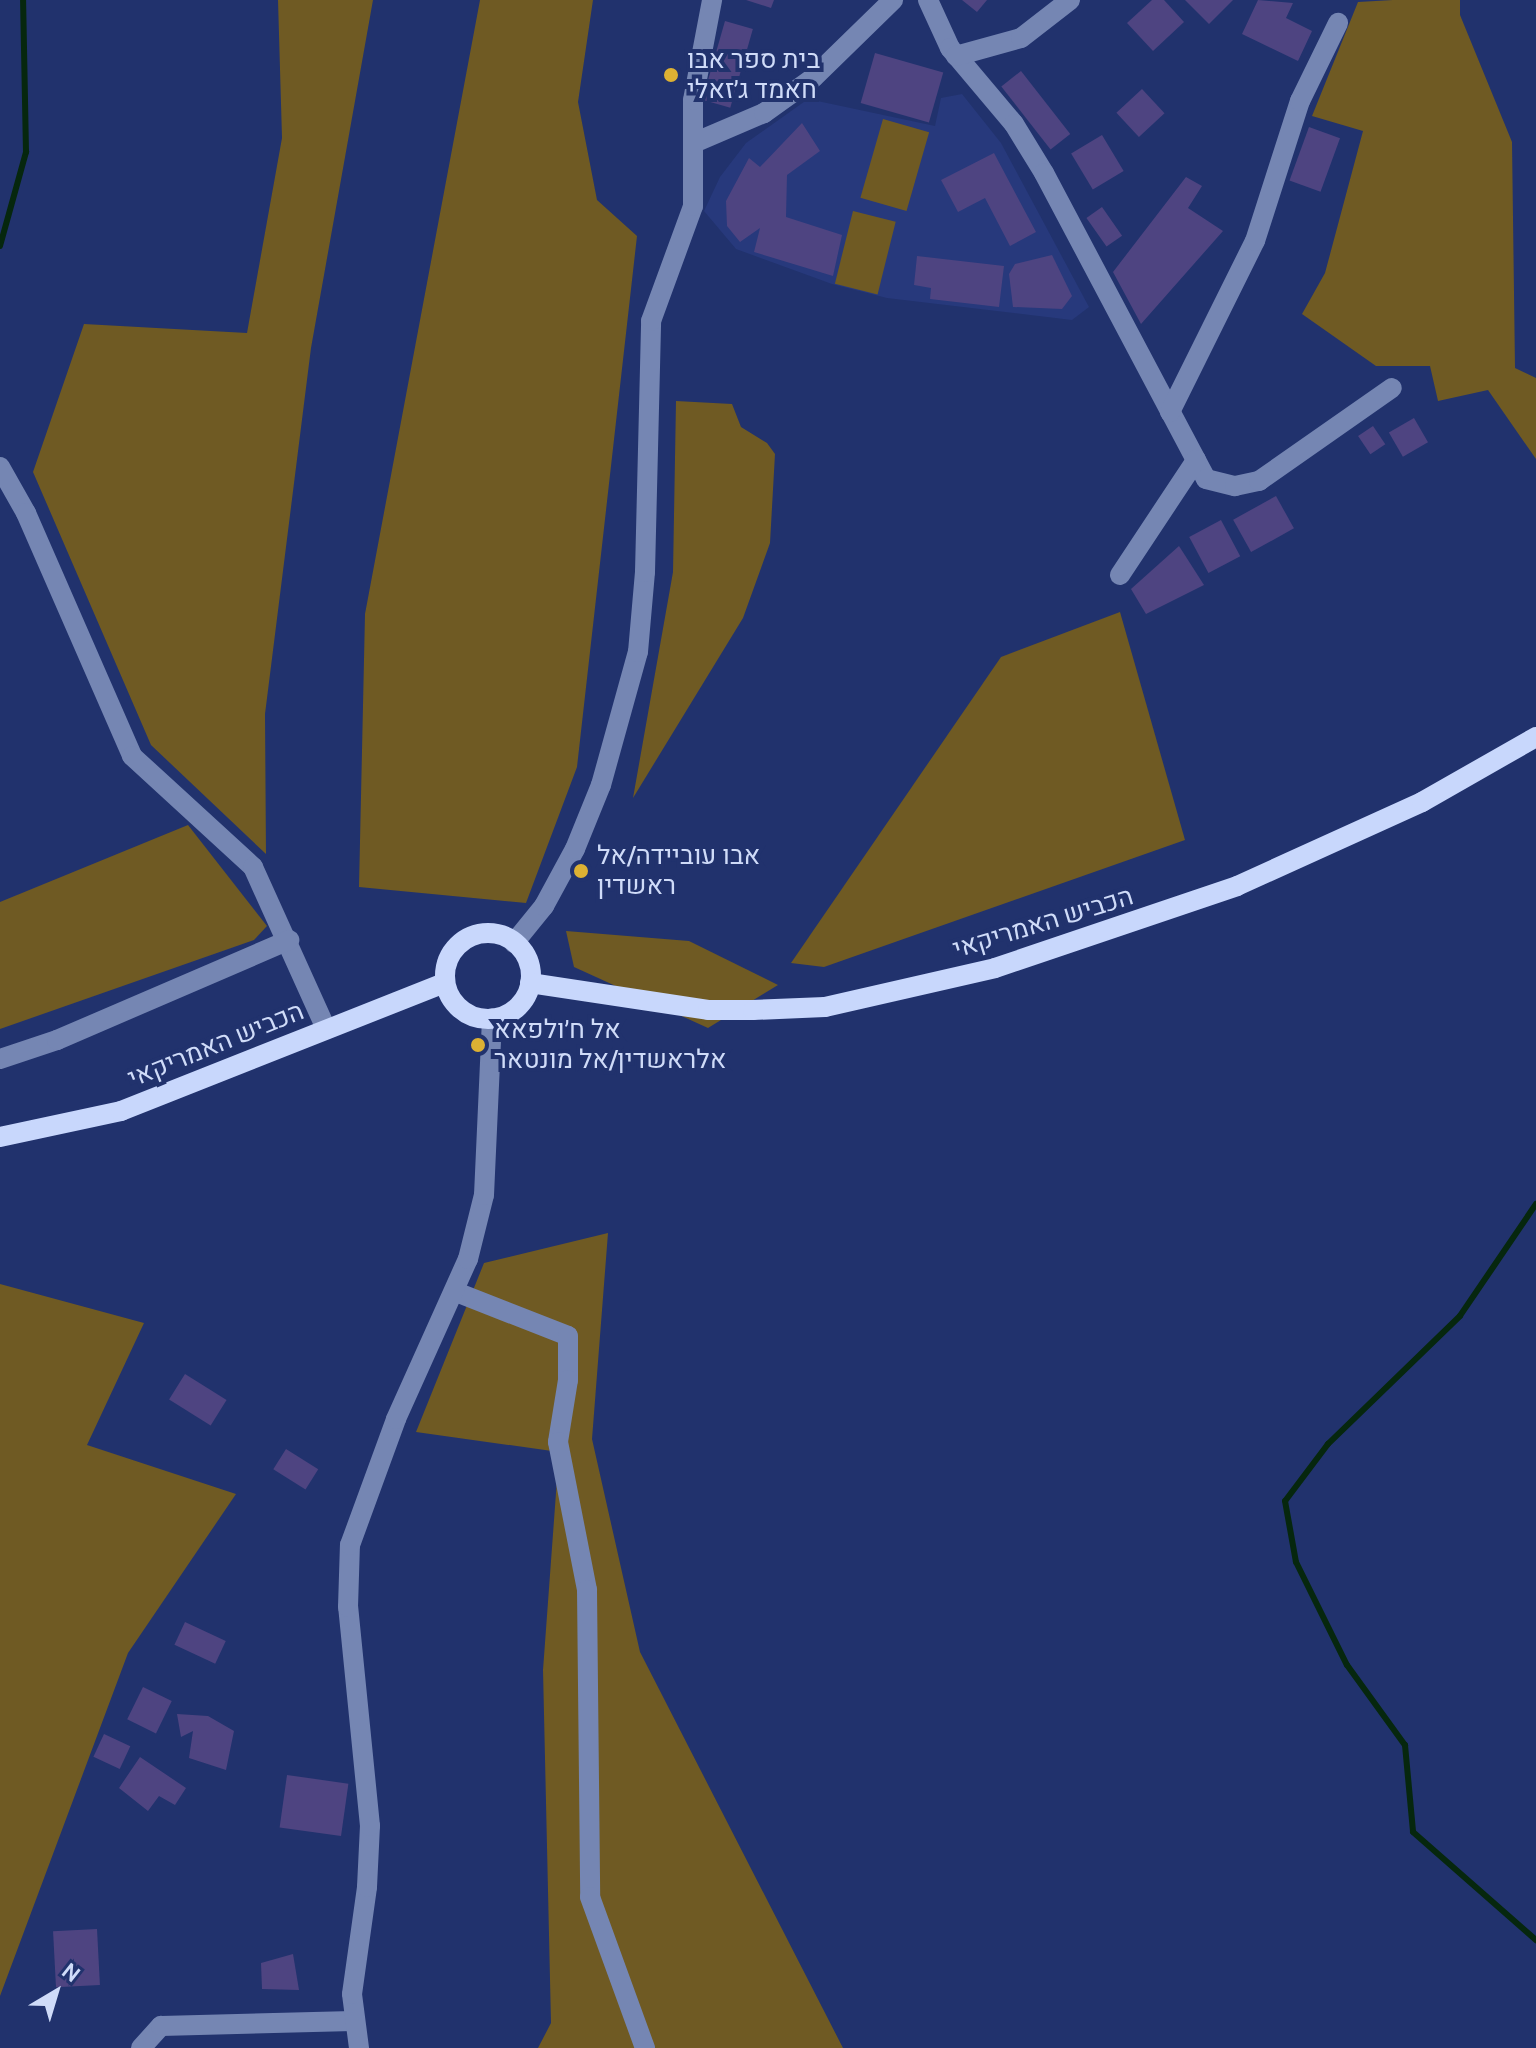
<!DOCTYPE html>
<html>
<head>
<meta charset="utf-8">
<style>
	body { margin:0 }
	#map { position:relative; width:1536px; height:2048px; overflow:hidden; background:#21326d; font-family:Cabin,Heebo,sans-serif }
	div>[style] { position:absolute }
	.built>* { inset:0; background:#27397c }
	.green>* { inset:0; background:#6f5a23; transform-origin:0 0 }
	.stream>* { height:6px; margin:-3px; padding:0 3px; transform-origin:3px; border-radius:3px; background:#06270e }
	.building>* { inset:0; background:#4e4481; transform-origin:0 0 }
	.minor>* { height:20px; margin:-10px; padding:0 10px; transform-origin:10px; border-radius:10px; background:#7586b3 }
	.major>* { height:20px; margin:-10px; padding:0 10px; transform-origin:10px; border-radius:10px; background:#c8d7fc }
	.major>.ring { margin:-10px; padding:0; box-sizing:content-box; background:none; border:20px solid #c8d7fc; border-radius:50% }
	.dots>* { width:22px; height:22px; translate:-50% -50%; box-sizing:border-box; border:4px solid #21326d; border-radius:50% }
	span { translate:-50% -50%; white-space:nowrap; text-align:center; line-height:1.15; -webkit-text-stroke:8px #21326d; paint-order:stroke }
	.poi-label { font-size:26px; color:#cfdbf8 }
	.left { translate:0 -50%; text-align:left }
	.street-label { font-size:26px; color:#cfdbf8 }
	.north { position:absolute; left:16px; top:1952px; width:80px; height:80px; -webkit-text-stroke:6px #21326d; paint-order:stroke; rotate:38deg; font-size:22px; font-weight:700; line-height:32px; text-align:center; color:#cfdbf8 }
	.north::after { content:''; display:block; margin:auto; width:28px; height:36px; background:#cfdbf8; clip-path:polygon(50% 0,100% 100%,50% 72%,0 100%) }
</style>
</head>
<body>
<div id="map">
	<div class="built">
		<i style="clip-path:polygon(962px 94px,1001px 143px,1089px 307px,1072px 320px,887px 298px,832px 284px,736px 249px,704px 211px,720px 177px,746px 143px,808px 99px,935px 126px,941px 98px)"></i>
	</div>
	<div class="green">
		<i style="clip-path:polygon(278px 0,373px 0,311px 348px,265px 714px,266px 854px,151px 745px,33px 472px,84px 324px,247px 333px,282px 138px)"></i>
		<i style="clip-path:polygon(480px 0,593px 0,578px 102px,597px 200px,637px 236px,577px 767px,526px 903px,359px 887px,365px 614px)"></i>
		<i style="clip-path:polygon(1393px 0,1460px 0,1460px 15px,1512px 142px,1515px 368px,1536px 378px,1536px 459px,1488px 390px,1438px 401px,1430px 366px,1376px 366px,1302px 314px,1325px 273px,1363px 131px,1312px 116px,1358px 2px)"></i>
		<i style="left:883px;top:119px;width:48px;height:82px;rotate:16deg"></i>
		<i style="left:853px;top:211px;width:44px;height:75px;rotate:14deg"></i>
		<i style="clip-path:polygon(676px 401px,732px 404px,741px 427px,767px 443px,775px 454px,770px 543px,743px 618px,633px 798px,673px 572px)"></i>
		<i style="clip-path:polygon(1120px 612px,1185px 840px,824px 967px,791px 963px,1001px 657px)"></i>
		<i style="clip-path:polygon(188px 825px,267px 926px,254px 940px,0 1029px,0 902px)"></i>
		<i style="clip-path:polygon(566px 931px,689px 941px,778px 985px,708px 1028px,574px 967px)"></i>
		<i style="clip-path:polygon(608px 1233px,592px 1439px,640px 1652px,843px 2048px,538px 2048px,551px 2023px,543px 1670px,559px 1452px,416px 1432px,484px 1263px)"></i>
		<i style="clip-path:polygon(0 1284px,144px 1323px,87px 1445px,236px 1494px,128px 1653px,0 1996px)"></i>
	</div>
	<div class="stream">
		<i style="left:0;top:246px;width:98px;rotate:-74.5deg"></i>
		<i style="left:26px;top:152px;width:152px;rotate:-91.1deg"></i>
		<i style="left:1536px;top:1204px;width:135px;rotate:124.2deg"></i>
		<i style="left:1460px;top:1316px;width:184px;rotate:135.9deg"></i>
		<i style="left:1328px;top:1444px;width:71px;rotate:127deg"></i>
		<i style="left:1285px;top:1501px;width:62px;rotate:79.8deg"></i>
		<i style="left:1296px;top:1562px;width:115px;rotate:63.7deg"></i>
		<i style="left:1347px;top:1665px;width:99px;rotate:54.1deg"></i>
		<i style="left:1405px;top:1745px;width:87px;rotate:84.7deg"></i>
		<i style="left:1413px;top:1832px;width:164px;rotate:41.3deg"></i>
	</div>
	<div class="building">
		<i style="clip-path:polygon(746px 0,774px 0,771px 8px)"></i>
		<i style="clip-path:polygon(962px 0,987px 0,977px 12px)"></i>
		<i style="clip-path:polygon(1152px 0,1164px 0,1184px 22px,1153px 51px,1127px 23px)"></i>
		<i style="clip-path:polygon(1185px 0,1233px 0,1209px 24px)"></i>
		<i style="clip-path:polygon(1258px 0,1293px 3px,1286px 18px,1312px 31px,1298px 61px,1242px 34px)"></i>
		<i style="left:725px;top:21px;width:29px;height:82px;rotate:16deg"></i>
		<i style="left:875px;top:53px;width:71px;height:52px;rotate:16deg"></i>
		<i style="left:1021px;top:71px;width:80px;height:25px;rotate:52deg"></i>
		<i style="left:1142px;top:89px;width:33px;height:35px;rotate:47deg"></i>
		<i style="clip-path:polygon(802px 123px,820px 151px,787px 175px,786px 217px,842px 235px,833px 276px,754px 252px,760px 228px,740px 242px,727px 226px,726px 201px,749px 158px,760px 167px)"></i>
		<i style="left:1309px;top:127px;width:33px;height:57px;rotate:20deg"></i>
		<i style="left:1102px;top:135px;width:42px;height:36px;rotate:59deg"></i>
		<i style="clip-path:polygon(994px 153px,1036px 232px,1010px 246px,985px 198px,958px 212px,941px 180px)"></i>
		<i style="clip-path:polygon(1186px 177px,1202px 186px,1188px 208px,1223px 231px,1141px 324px,1113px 272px)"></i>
		<i style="left:1102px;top:207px;width:35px;height:19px;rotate:55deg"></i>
		<i style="clip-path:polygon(1052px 255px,1072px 296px,1062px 309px,1013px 307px,1009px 274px,1015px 264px)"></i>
		<i style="clip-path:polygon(917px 256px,1004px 266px,999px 307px,930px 299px,931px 288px,914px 285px)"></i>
		<i style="left:1414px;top:418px;width:28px;height:29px;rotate:60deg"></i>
		<i style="left:1373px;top:426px;width:22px;height:18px;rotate:56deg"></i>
		<i style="left:1276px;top:496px;width:37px;height:49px;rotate:61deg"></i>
		<i style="left:1221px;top:520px;width:41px;height:36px;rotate:62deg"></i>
		<i style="clip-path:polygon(1179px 546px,1204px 585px,1146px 614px,1131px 589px)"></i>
		<i style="left:185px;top:1374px;width:49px;height:30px;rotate:32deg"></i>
		<i style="left:286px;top:1449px;width:38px;height:24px;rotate:32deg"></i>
		<i style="left:185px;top:1622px;width:45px;height:25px;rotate:25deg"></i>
		<i style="left:143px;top:1687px;width:32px;height:36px;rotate:26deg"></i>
		<i style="clip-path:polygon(177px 1714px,208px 1716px,234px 1731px,226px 1770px,189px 1758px,193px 1731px,181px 1737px)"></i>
		<i style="left:104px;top:1734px;width:29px;height:25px;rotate:25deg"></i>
		<i style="clip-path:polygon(140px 1757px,186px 1788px,175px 1805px,159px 1796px,148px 1811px,119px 1788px)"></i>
		<i style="left:287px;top:1775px;width:62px;height:53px;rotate:8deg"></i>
		<i style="left:97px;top:1929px;width:56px;height:44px;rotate:87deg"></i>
		<i style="clip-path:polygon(293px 1954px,299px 1990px,262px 1989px,261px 1963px)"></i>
	</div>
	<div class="minor">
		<i style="left:928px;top:0;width:53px;rotate:65.4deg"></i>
		<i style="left:950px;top:48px;width:99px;rotate:49.9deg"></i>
		<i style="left:1014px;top:124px;width:57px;rotate:58.5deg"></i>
		<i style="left:1044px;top:173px;width:346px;rotate:62.1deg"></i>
		<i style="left:1206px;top:479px;width:30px;rotate:14deg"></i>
		<i style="left:1235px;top:486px;width:25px;rotate:-12deg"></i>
		<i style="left:1259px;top:481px;width:162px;rotate:-35deg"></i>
		<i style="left:956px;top:56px;width:67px;rotate:-15.5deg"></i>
		<i style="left:1021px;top:38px;width:62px;rotate:-37.8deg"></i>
		<i style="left:696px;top:142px;width:74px;rotate:-23.1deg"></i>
		<i style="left:764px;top:113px;width:60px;rotate:-35.5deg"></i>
		<i style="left:813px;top:78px;width:112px;rotate:-44.3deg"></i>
		<i style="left:1170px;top:412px;width:191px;rotate:-63.6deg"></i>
		<i style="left:1255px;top:241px;width:147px;rotate:-72.2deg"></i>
		<i style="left:1300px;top:101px;width:87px;rotate:-64deg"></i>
		<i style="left:0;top:467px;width:53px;rotate:60.5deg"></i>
		<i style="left:26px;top:513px;width:265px;rotate:66.4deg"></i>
		<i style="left:132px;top:756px;width:164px;rotate:42.5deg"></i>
		<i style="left:253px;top:867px;width:178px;rotate:65.7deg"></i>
		<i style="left:1120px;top:575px;width:138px;rotate:-56.5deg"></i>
		<i style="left:514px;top:943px;width:48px;rotate:-51deg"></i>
		<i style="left:544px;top:906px;width:65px;rotate:-61.5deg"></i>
		<i style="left:575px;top:849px;width:69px;rotate:-67.9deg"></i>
		<i style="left:601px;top:785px;width:138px;rotate:-74.5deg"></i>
		<i style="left:638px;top:652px;width:80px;rotate:-85deg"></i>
		<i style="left:645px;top:572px;width:251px;rotate:-88.6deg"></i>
		<i style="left:651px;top:321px;width:122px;rotate:-69.9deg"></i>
		<i style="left:693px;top:206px;width:106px;rotate:-90deg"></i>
		<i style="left:693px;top:100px;width:102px;rotate:-79.2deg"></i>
		<i style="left:0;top:1059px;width:60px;rotate:-18.4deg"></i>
		<i style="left:57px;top:1040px;width:253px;rotate:-23.3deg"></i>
		<i style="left:456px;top:1292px;width:120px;rotate:21.4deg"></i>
		<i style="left:568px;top:1336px;width:44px;rotate:90deg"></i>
		<i style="left:568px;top:1380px;width:63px;rotate:99.2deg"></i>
		<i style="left:558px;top:1442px;width:151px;rotate:78.9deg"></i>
		<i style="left:587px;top:1590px;width:307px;rotate:89.4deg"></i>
		<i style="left:590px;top:1897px;width:161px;rotate:70deg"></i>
		<i style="left:141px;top:2048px;width:30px;rotate:-48deg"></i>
		<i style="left:161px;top:2026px;width:192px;rotate:-1.5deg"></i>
		<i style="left:359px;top:2048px;width:54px;rotate:-97.4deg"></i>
		<i style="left:352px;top:1994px;width:108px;rotate:-82deg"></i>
		<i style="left:367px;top:1887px;width:61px;rotate:-87.2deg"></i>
		<i style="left:370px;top:1826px;width:220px;rotate:-95.7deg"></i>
		<i style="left:348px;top:1607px;width:62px;rotate:-88.2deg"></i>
		<i style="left:350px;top:1545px;width:134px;rotate:-69.9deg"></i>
		<i style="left:396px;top:1419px;width:175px;rotate:-65.8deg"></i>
		<i style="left:468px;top:1259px;width:66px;rotate:-76deg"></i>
		<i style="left:484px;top:1195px;width:177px;rotate:-87.4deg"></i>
	</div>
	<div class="major">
		<i class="ring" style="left:445px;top:933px;width:66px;height:66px"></i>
		<i style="left:530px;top:983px;width:180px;rotate:8.6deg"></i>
		<i style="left:708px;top:1010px;width:45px"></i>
		<i style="left:753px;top:1010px;width:72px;rotate:-2.4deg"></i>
		<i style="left:825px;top:1007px;width:174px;rotate:-12.9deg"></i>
		<i style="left:995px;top:968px;width:256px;rotate:-18.7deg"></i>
		<i style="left:1237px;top:886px;width:203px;rotate:-24.4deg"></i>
		<i style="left:1422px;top:802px;width:131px;rotate:-29.7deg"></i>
		<i style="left:0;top:1137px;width:124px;rotate:-12.1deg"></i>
		<i style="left:121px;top:1111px;width:348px;rotate:-21.6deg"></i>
	</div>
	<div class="dots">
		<i style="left:671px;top:75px;background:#ddb133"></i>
		<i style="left:581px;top:871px;background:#ddb133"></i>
		<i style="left:478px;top:1045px;background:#ddb133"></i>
	</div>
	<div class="poi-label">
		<span class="left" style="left:687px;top:75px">בית ספר אבו<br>חאמד ג׳זאלי</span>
		<span class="left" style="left:597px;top:871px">אבו עוביידה/אל<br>ראשדין</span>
		<span class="left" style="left:494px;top:1045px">אל ח׳ולפאא<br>אלראשדין/אל מונטאר</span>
	</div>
	<div class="street-label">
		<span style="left:1043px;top:923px;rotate:-17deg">הכביש האמריקאי</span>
		<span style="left:216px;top:1045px;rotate:-22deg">הכביש האמריקאי</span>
	</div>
	<div class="north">N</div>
</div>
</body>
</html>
